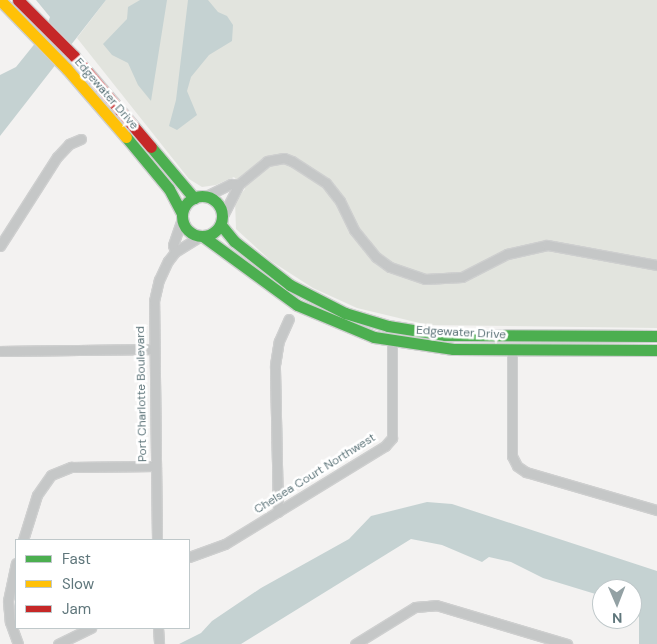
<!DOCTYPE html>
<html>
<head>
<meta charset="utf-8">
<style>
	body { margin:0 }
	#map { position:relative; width:657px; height:644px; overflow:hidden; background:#f3f2f1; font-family:"DM Sans",sans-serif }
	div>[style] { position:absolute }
	.green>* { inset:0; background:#e2e4de }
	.water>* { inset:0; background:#c5d2d2 }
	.roads { filter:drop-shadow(1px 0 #cecfcf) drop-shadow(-1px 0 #cecfcf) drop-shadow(0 1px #cecfcf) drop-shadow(0 -1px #cecfcf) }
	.street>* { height:9px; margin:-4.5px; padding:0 4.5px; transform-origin:4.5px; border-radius:4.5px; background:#c5c7c7 }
	.fast>* { height:11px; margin:-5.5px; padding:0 5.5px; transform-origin:5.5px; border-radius:5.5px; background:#4caf50 }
	.fast>.ring { margin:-5.5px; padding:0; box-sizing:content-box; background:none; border:11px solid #4caf50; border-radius:50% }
	.slow>* { height:11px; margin:-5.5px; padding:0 5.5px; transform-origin:5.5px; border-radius:5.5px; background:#ffc107 }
	.jam>* { height:11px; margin:-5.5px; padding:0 5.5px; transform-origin:5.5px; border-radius:5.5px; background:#c62828 }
	span { translate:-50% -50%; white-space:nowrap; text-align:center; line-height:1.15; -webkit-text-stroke:5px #fff; paint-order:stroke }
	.street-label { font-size:12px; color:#5f767b }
	.legend { position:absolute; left:15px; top:539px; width:175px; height:90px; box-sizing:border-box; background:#fff; border:1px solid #bfc8ca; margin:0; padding:6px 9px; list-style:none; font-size:15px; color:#5f767b }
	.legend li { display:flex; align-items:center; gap:10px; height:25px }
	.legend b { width:25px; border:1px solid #bfc8ca }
	.north { position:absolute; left:592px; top:579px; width:50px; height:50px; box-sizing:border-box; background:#fff; border:1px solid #bfc8ca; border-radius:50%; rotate:179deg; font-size:14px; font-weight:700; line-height:20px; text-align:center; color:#5f767b }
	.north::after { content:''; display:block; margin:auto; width:18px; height:22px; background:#93a1a4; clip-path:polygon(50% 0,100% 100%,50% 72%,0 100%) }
</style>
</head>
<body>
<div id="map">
	<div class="green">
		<i style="clip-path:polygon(106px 0,657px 0,657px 328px,428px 325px,357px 308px,313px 288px,271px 261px,236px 229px,235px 201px,245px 189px,234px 177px,216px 185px,202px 187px,189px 179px,77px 38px)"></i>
	</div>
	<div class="water">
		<i style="clip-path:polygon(36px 0,106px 0,0 136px,0 75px,16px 67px,45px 31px,50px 17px)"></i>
		<i style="clip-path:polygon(140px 0,167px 0,151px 101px,138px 85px,128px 63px,112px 55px,103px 44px,127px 19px,128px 7px)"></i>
		<i style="clip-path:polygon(188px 0,208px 0,218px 12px,227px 16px,233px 25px,232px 41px,209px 55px,191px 77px,187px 91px,197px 115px,177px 130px,169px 126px,176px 100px)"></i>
		<i style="clip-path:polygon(427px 502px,452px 504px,657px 571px,657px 644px,639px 644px,639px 617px,632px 608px,632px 589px,602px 589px,602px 596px,543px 578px,511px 562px,489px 557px,482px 562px,442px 545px,411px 539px,241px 644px,179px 644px,201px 633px,212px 621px,261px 588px,349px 539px,371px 516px)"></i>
	</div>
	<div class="roads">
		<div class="street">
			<i style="left:239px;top:184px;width:36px;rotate:-39deg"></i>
			<i style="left:267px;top:161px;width:17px;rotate:-10deg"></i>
			<i style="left:284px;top:158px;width:9px;rotate:21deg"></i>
			<i style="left:292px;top:161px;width:40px;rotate:32.9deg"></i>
			<i style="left:326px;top:183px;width:23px;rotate:52deg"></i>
			<i style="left:340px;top:201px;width:32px;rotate:64deg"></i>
			<i style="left:354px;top:230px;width:35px;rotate:51deg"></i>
			<i style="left:376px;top:257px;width:17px;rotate:36deg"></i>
			<i style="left:390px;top:267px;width:37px;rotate:19deg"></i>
			<i style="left:425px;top:279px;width:37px;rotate:-3deg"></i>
			<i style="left:462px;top:277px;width:51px;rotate:-27.1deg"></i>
			<i style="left:507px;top:254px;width:41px;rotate:-12.7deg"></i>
			<i style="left:547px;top:245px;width:112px;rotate:10.3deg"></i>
			<i style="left:206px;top:196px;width:28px;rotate:-26deg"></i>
			<i style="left:231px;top:184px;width:8px"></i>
			<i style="left:239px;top:184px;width:35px;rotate:117deg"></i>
			<i style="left:0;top:246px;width:106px;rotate:-57.4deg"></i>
			<i style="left:57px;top:157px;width:18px;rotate:-47deg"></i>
			<i style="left:69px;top:144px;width:13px;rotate:-23deg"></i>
			<i style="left:175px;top:252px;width:7px;rotate:-106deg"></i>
			<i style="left:173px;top:245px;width:28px;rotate:-71deg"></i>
			<i style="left:512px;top:350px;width:106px;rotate:90deg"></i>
			<i style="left:512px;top:456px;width:11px;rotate:63deg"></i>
			<i style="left:517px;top:466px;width:11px;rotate:34deg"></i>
			<i style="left:526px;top:472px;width:136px;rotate:16.2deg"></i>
			<i style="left:0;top:351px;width:154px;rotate:-0.7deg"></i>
			<i style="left:278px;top:512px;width:147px;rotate:-91.2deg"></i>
			<i style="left:275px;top:365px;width:24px;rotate:-81deg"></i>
			<i style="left:279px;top:341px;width:24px;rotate:-66deg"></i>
			<i style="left:23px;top:540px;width:47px;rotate:-72.7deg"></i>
			<i style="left:37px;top:495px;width:24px;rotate:-55deg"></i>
			<i style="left:51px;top:475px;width:22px;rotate:-22deg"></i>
			<i style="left:71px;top:467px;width:85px;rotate:-0.7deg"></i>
			<i style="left:157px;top:540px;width:239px;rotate:-90.7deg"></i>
			<i style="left:154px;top:301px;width:22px;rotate:-77deg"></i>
			<i style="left:159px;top:280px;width:21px;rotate:-65deg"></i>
			<i style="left:168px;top:261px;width:11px;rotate:-52deg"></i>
			<i style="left:175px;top:252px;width:28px;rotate:-32deg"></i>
			<i style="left:189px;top:557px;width:38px;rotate:-20deg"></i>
			<i style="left:225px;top:544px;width:188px;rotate:-31.5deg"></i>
			<i style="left:385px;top:446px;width:11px;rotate:-49deg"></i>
			<i style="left:392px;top:438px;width:97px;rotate:-90deg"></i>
			<i style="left:16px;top:563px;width:39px;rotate:102deg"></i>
			<i style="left:8px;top:601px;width:21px;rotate:85deg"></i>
			<i style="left:10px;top:622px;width:23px;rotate:70deg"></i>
			<i style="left:158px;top:628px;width:16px;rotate:86deg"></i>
			<i style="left:58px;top:644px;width:37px;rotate:-26deg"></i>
			<i style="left:355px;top:644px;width:70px;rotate:-31.7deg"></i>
			<i style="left:415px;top:607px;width:21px;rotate:-5deg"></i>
			<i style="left:436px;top:605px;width:137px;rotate:16.6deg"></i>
		</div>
		<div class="fast">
			<i style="left:126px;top:137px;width:67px;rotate:50.4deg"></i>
			<i style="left:169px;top:189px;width:27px;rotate:62deg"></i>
			<i style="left:151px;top:147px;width:67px;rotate:49.9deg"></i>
			<i class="ring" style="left:182px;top:196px;width:29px;height:29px"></i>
			<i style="left:221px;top:225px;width:21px;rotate:51deg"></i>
			<i style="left:234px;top:241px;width:71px;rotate:38.2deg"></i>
			<i style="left:290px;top:285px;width:62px;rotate:27deg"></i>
			<i style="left:345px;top:313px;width:45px;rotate:16.8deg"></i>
			<i style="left:388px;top:326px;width:58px;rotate:9deg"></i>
			<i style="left:445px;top:335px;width:212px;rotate:0.3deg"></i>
			<i style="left:204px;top:237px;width:115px;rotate:36.2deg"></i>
			<i style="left:297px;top:305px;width:83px;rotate:22.6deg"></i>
			<i style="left:374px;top:337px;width:80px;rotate:8.6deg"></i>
			<i style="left:453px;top:349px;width:204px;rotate:0.3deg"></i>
		</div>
		<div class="slow">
			<i style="left:0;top:0;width:96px;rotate:45.8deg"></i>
			<i style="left:67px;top:69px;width:90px;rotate:49.1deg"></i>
		</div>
		<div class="jam">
			<i style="left:18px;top:0;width:79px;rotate:45deg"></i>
			<i style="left:74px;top:56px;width:119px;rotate:49.8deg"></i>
		</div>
	</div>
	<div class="street-label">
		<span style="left:106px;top:94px;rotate:49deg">Edgewater Drive</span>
		<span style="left:461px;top:333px;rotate:3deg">Edgewater Drive</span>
		<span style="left:142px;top:394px;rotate:-91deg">Port Charlotte Boulevard</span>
		<span style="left:315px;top:474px;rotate:-32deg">Chelsea Court Northwest</span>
	</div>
	<ul class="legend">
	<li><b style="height:6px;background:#4caf50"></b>Fast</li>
	<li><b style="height:6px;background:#ffc107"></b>Slow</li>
	<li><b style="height:6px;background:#c62828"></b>Jam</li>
	</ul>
	<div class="north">N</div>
</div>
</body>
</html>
